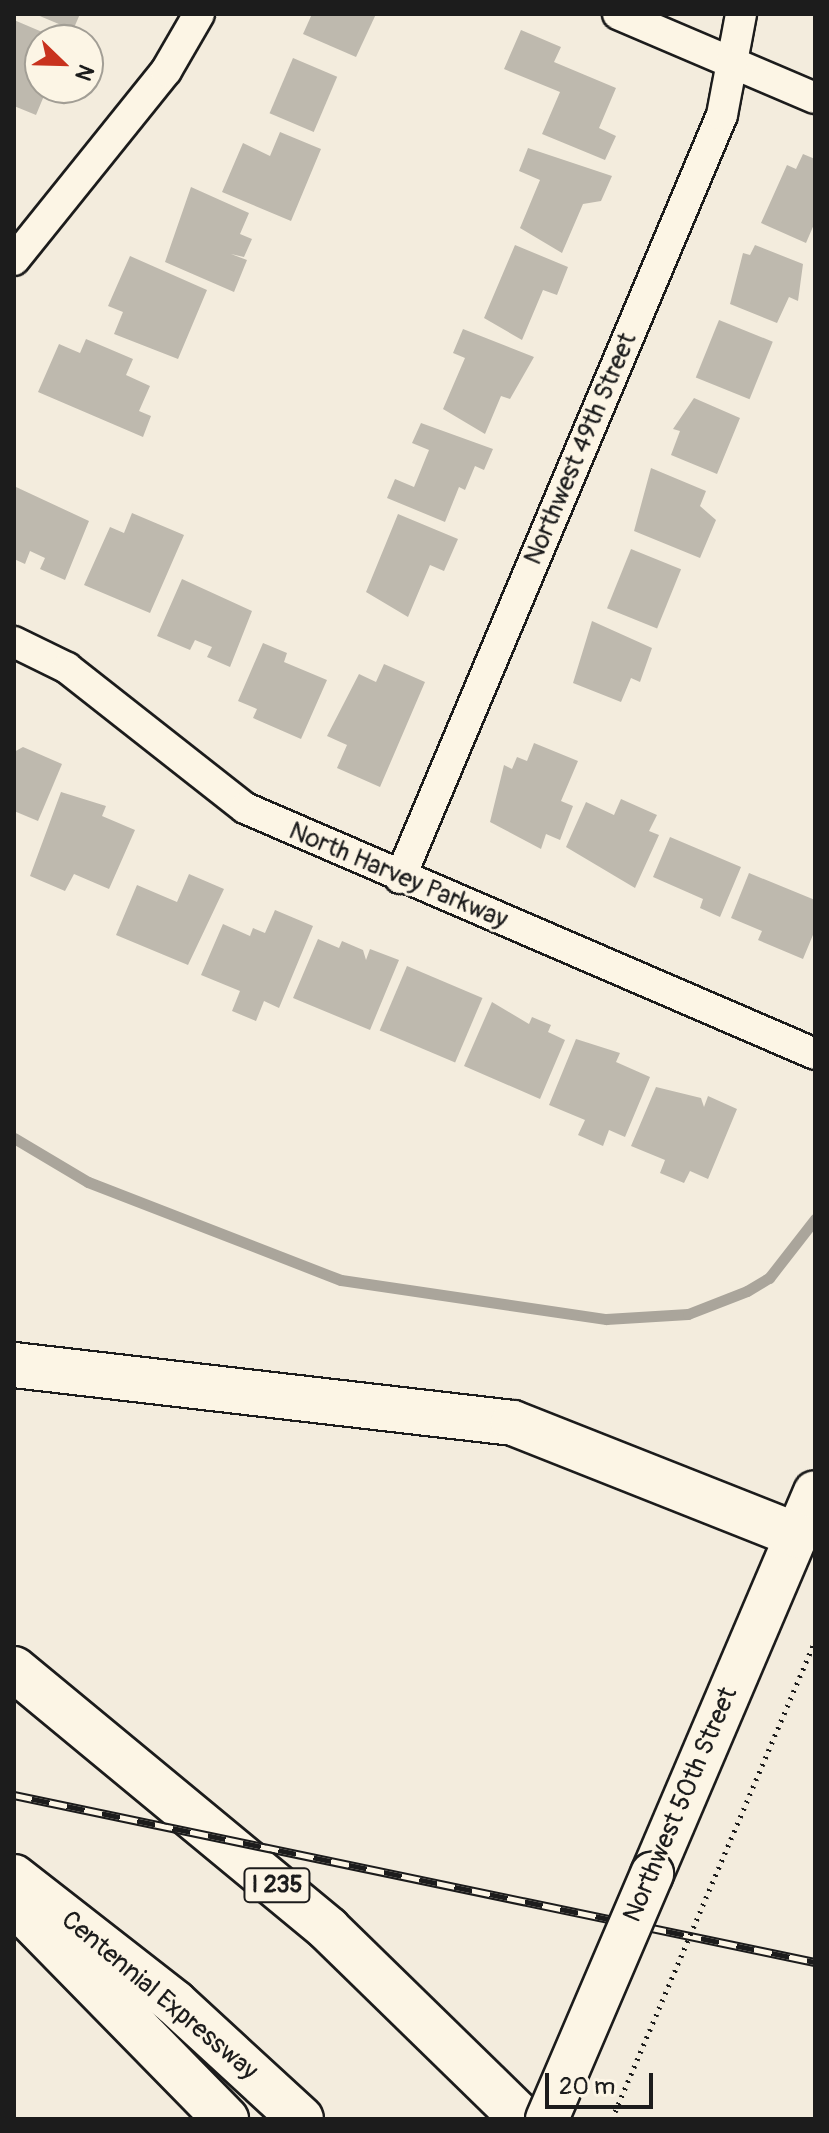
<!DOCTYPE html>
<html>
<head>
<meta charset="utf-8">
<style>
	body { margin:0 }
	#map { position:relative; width:829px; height:2133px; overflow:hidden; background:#f3ecdd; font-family:Pangolin,sans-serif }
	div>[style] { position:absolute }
	.stream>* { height:11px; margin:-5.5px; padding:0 5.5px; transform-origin:5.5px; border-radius:5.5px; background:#aaa59b }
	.building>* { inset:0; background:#beb9ae; transform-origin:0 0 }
	.roads { filter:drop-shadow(2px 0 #1c1c1c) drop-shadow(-2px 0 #1c1c1c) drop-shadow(0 2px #1c1c1c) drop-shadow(0 -2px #1c1c1c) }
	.street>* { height:30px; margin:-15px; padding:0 15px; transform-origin:15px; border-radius:15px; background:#fcf5e5 }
	.secondary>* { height:42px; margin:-21px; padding:0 21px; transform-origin:21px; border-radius:21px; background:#fcf5e5 }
	.highway>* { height:44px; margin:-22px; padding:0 22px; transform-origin:22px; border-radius:22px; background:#fcf5e5 }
	.rail>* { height:9px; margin-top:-4.5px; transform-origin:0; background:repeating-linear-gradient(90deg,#fcf5e5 0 18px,#1c1c1c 0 36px); box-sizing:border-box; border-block:2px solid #1c1c1c }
	.path-bridge>* { height:5px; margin-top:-2.5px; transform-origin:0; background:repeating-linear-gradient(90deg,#1c1c1c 0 2px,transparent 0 8px) }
	.bridges { filter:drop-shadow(2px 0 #1c1c1c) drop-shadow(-2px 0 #1c1c1c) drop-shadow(0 2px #1c1c1c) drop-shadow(0 -2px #1c1c1c) }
	.secondary-bridge>* { height:42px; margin:-21px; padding:0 21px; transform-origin:21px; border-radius:21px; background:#fcf5e5 }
	span { translate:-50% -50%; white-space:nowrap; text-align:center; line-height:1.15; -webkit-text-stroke:6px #fcf5e5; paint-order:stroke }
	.shield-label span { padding:2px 6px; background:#fcf5e5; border:2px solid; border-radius:6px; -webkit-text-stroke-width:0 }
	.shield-label { font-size:24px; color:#1c1c1c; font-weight:700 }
	.street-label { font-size:26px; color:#1c1c1c }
	.frame { position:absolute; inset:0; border:16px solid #1c1c1c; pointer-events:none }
	.north { position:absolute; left:24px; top:24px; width:80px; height:80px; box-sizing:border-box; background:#fcf5e5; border:2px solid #a29e95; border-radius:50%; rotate:113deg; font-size:22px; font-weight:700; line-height:32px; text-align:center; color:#1c1c1c }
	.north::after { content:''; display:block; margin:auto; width:28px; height:36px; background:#c8321e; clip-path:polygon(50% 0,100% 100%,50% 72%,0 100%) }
	.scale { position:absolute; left:545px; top:2073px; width:108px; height:36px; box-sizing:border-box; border:4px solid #1c1c1c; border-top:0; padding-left:10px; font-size:24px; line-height:28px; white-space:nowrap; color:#1c1c1c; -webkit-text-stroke:6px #fcf5e5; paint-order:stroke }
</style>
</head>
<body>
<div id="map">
	<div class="stream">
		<i style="left:14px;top:1138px;width:86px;rotate:30.7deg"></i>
		<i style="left:88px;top:1182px;width:271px;rotate:21.2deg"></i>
		<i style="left:341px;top:1280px;width:268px;rotate:8.4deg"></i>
		<i style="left:606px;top:1319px;width:82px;rotate:-3.5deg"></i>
		<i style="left:688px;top:1314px;width:63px;rotate:-21.3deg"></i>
		<i style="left:747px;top:1291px;width:26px;rotate:-31deg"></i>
		<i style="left:769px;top:1278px;width:75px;rotate:-52.1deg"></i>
	</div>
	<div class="building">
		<i style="clip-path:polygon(35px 14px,80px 14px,73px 30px)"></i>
		<i style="clip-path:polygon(312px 14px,376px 14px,356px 57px,303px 34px)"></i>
		<i style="clip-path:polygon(14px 20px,61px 40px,40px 40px,46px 91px,36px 115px,14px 106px)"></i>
		<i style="clip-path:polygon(521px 30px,561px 47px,554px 62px,616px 88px,599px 128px,616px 136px,605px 160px,542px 134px,560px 92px,504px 69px)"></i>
		<i style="left:293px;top:58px;width:48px;height:60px;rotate:23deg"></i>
		<i style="clip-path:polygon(280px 132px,321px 149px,291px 221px,222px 192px,243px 143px,270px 156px)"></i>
		<i style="clip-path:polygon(528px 148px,612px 176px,601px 201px,583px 204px,562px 253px,520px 228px,540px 180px,519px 171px)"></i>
		<i style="clip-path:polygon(803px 154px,815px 159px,815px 222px,806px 243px,761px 223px,787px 165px,796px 169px)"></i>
		<i style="clip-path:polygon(191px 187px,249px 213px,240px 234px,252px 239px,244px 257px,231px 254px,247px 260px,234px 292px,165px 262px)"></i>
		<i style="clip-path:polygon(515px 245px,568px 267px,557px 295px,543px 290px,522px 340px,484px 318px)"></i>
		<i style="clip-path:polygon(755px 245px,803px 264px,798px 301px,789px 297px,777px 323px,730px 304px,743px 253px,750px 255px)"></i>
		<i style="clip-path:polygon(130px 256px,207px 290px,178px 359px,114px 334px,123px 312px,108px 306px)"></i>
		<i style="left:719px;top:320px;width:58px;height:62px;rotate:22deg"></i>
		<i style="clip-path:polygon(463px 329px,534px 357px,510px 399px,501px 396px,485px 434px,443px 409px,465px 358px,453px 353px)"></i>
		<i style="clip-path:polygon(86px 339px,133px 359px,126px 375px,150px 386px,139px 411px,151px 416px,143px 437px,38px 392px,59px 344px,80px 353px)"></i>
		<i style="clip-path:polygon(694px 398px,740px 418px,717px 474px,671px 455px,680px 431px,673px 429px)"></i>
		<i style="clip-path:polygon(421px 423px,493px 449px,484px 470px,475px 466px,465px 490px,459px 487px,445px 522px,387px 498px,395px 479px,414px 487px,429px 450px,412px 443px)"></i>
		<i style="clip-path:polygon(651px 468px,706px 491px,700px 506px,716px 520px,700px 558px,634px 531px)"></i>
		<i style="clip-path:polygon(16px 487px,89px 521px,65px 580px,40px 569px,45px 558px,30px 551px,25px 564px,14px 559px)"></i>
		<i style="clip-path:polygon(132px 513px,184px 535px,150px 613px,84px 585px,110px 527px,124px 533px)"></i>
		<i style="clip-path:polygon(398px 514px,458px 539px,444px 571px,430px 565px,408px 617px,366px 592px)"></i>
		<i style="left:631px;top:549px;width:54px;height:64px;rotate:22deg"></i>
		<i style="clip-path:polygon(182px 579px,252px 611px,230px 667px,207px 657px,212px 647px,195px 640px,190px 650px,157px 636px)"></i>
		<i style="clip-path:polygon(592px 621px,652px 648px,640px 682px,631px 678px,621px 702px,573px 683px)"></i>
		<i style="clip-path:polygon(263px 643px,287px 653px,284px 662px,327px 680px,301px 739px,253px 718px,257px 709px,238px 701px)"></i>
		<i style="clip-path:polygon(384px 664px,425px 682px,380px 787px,337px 768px,347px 745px,327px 736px,359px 674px,376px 682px)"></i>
		<i style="clip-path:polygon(534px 743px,578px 761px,561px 801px,573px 806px,560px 840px,546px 834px,541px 849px,490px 822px,504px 765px,512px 769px,517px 757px,527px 761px)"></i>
		<i style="clip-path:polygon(23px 747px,62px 764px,38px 821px,14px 811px,14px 752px)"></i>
		<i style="clip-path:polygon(61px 792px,106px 806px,102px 816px,135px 830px,109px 889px,74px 874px,65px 891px,30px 876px)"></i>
		<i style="clip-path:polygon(621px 799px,657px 815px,649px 831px,659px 835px,635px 888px,566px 847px,586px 802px,614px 815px)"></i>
		<i style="clip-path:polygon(670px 837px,741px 867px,720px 917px,700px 908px,703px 899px,653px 877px)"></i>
		<i style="clip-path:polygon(749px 873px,815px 900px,815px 930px,803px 959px,758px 940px,762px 931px,731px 918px)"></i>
		<i style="clip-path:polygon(189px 874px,224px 889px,188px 965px,116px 935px,137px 885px,177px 902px)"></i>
		<i style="clip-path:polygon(275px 910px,313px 926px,279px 1008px,264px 1001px,256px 1021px,232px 1011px,240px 991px,201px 975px,223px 924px,250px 936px,253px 928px,265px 933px)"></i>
		<i style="clip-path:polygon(318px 939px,339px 948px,342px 941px,363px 950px,366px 960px,370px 949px,399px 960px,370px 1030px,293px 998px)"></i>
		<i style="left:407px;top:966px;width:82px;height:70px;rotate:23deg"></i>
		<i style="clip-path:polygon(492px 1002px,529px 1024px,532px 1017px,551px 1025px,548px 1032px,565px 1040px,540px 1099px,464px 1066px)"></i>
		<i style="clip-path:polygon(576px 1039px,620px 1053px,616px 1062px,650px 1077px,625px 1137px,609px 1130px,603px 1146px,578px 1135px,585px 1120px,549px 1105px)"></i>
		<i style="clip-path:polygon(656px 1087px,701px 1098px,704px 1107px,708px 1096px,737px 1109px,708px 1179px,690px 1171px,684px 1183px,660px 1173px,665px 1160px,631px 1146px)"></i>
	</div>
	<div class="roads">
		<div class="street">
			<i style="left:618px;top:14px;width:214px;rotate:23.1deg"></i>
			<i style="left:14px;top:260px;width:243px;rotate:-51.2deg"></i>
			<i style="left:166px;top:71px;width:66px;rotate:-59.9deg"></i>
			<i style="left:14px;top:642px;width:59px;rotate:26.1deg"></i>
			<i style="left:67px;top:668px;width:226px;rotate:38.2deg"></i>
			<i style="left:245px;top:808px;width:621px;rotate:23.34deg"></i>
			<i style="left:400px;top:878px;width:828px;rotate:-67.12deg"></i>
			<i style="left:722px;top:115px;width:103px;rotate:-79.3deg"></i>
		</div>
		<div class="secondary">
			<i style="left:652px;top:1874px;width:415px;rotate:-66.9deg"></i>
		</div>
		<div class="highway">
			<i style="left:14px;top:1365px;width:502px;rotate:6.63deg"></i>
			<i style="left:513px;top:1423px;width:304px;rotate:21.6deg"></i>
			<i style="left:14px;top:1669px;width:408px;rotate:39.6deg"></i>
			<i style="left:328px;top:1929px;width:272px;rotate:44.3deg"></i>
			<i style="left:14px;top:1877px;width:204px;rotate:38deg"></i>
			<i style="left:175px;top:2003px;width:171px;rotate:42.6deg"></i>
			<i style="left:24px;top:1913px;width:289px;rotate:45.6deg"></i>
		</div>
	</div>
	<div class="rail">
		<i style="left:14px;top:1795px;width:818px;rotate:11.78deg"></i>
	</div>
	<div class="path-bridge">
		<i style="left:612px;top:2119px;width:519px;rotate:-66.99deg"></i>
	</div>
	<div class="bridges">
		<div class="secondary-bridge">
			<i style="left:547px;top:2119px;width:267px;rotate:-66.8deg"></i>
		</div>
	</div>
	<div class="shield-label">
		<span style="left:277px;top:1885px">I 235</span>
	</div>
	<div class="street-label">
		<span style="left:581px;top:449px;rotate:-67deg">Northwest 49th Street</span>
		<span style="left:398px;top:876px;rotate:23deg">North Harvey Parkway</span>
		<span style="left:681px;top:1805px;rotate:-67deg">Northwest 50th Street</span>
		<span style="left:159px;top:1996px;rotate:40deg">Centennial Expressway</span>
	</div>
	<div class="frame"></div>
	<div class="north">N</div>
	<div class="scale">20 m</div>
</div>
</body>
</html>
